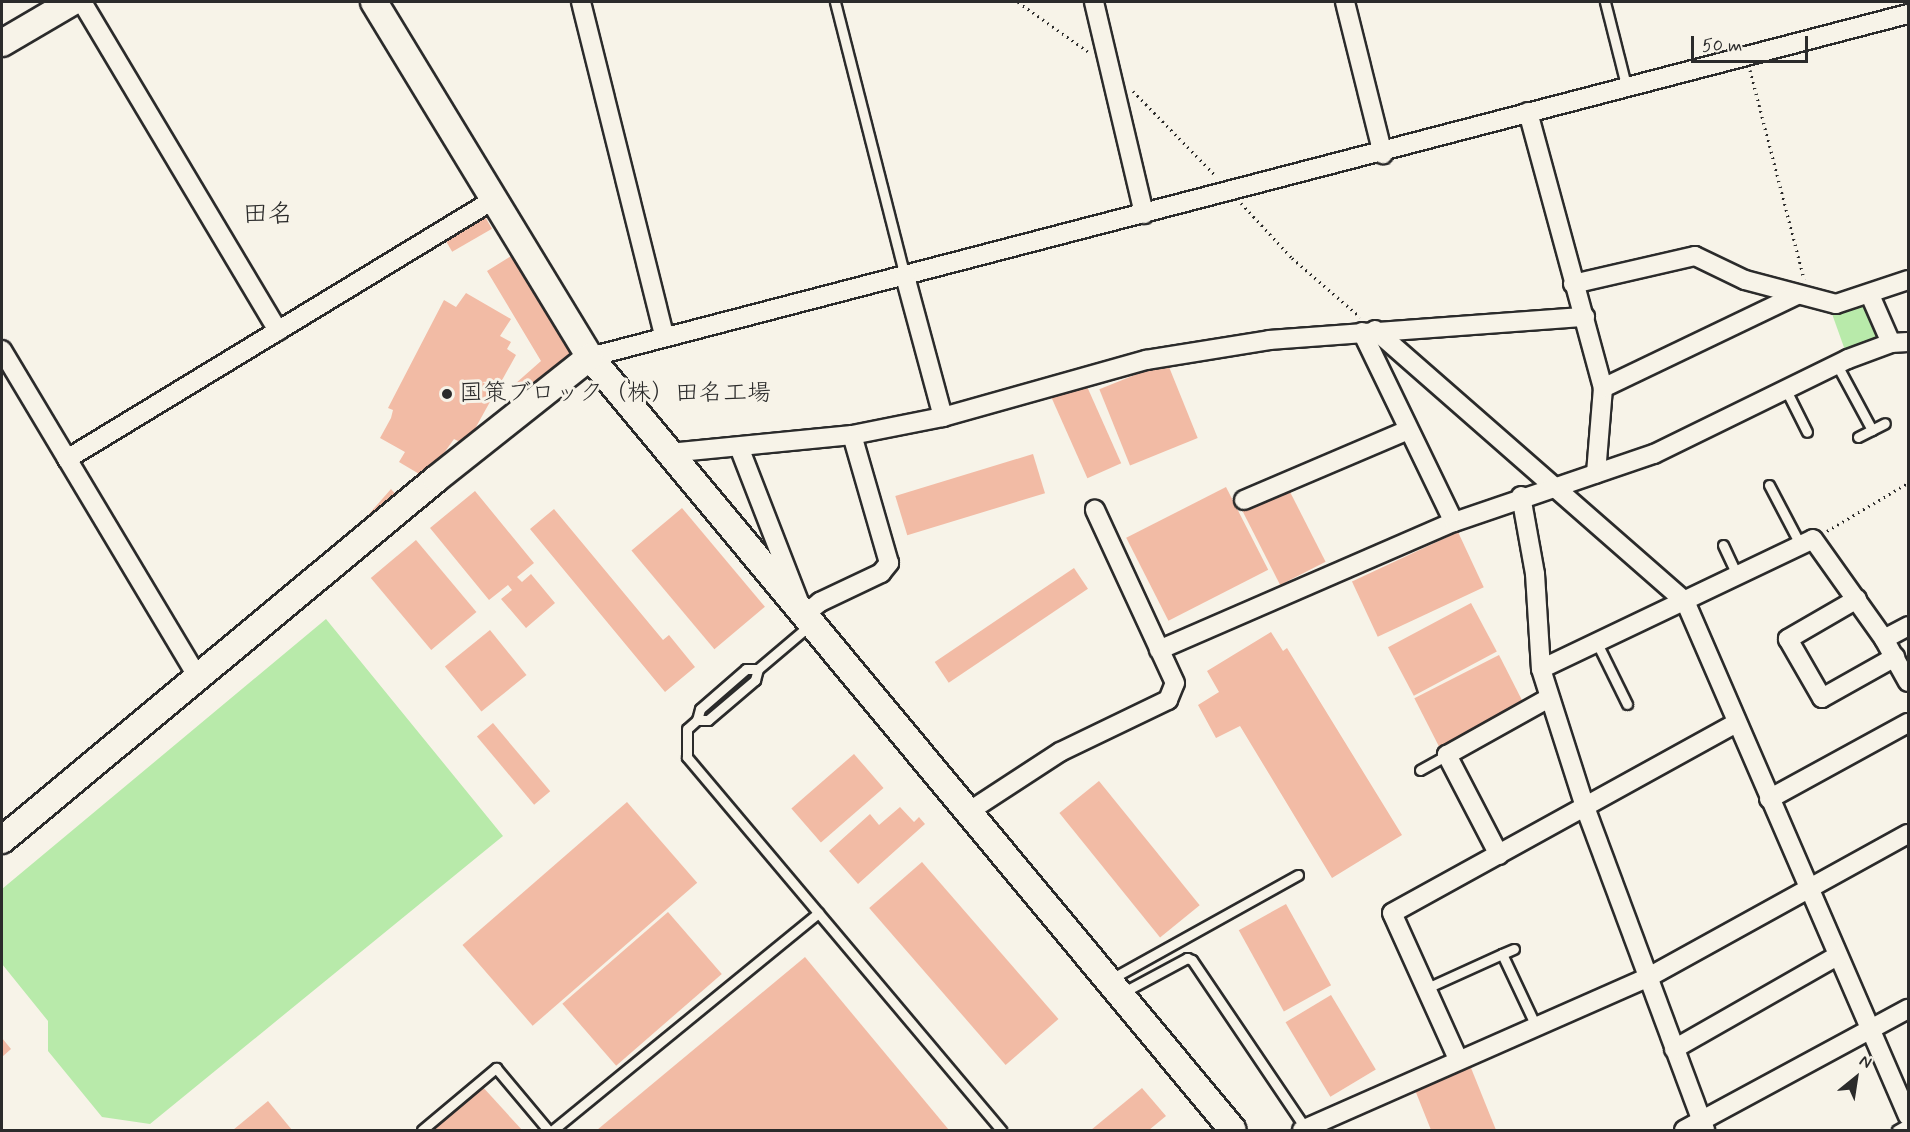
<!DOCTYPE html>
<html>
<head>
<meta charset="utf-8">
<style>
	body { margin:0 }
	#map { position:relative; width:1910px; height:1132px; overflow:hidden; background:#f7f3e8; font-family:Mynerve,"Klee One",sans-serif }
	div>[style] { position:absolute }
	.green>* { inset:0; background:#b8eaaa }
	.building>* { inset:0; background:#f2bba5; transform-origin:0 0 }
	.path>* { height:3px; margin-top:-1.5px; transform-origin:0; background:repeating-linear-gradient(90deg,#2b2b2b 0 1.5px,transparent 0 6px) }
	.roads { filter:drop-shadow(2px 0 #2b2b2b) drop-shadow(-2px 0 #2b2b2b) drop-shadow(0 2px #2b2b2b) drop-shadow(0 -2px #2b2b2b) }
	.lane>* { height:9px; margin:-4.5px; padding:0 4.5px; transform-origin:4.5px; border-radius:4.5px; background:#f7f3e8 }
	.street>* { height:18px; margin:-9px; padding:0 9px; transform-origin:9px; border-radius:9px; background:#f7f3e8 }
	.secondary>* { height:26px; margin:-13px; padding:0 13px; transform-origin:13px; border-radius:13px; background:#f7f3e8 }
	.dots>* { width:16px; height:16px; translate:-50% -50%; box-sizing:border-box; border:3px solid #f7f3e8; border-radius:50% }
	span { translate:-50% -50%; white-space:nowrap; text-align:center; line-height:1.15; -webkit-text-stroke:6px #f7f3e8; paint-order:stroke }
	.poi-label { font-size:24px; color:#2b2b2b }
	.left { translate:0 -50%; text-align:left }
	.neighbourhood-label { font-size:26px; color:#2b2b2b }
	.frame { position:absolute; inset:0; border:3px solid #2b2b2b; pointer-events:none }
	.north { position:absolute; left:1826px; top:1048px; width:60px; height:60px; -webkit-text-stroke:4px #f7f3e8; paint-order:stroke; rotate:30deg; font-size:16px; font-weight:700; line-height:24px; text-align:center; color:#2b2b2b }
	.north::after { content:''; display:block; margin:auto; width:21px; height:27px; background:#2b2b2b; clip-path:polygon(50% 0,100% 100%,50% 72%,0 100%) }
	.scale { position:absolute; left:1691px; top:36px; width:117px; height:27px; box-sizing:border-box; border:3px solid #2b2b2b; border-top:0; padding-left:8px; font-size:18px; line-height:21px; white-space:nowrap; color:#2b2b2b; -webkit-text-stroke:4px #f7f3e8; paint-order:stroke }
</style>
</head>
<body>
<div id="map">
	<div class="green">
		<i style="clip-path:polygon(1867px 305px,1880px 339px,1846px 353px,1831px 311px)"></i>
		<i style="clip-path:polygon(326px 619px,503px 836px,150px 1124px,102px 1117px,48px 1051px,48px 1021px,2px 964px,2px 889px)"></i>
	</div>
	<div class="building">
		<i style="left:484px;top:215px;width:16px;height:46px;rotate:60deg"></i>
		<i style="clip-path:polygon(513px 255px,573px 350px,572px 358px,525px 398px,515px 384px,541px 361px,487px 271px)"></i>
		<i style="clip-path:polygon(466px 293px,511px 319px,500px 336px,511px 342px,507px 349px,516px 355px,466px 445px,454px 439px,426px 478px,399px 462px,405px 452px,380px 438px,391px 418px,393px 410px,388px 408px,444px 300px,456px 307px)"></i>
		<i style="left:1167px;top:362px;width:82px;height:73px;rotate:68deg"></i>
		<i style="left:1085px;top:382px;width:89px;height:37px;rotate:66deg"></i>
		<i style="left:1033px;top:454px;width:41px;height:144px;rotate:73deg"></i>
		<i style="left:1287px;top:486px;width:85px;height:51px;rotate:63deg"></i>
		<i style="left:1226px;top:487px;width:93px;height:112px;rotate:63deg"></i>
		<i style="clip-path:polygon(391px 489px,399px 498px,377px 520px,369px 514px)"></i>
		<i style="clip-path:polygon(475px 491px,534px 563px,517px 577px,522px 582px,531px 574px,555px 603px,526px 628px,501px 599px,512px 590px,508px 585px,489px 600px,430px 528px)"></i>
		<i style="left:682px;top:508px;width:129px;height:66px;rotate:50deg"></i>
		<i style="clip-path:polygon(554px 509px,663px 640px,669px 635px,695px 667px,665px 692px,530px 529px)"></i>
		<i style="left:1458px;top:532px;width:61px;height:117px;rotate:65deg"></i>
		<i style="left:416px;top:540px;width:94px;height:59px;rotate:50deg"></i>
		<i style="left:1074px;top:568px;width:25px;height:168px;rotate:56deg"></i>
		<i style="left:1471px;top:603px;width:55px;height:94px;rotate:62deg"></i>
		<i style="left:490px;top:630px;width:58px;height:58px;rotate:51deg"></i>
		<i style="clip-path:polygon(1271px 632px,1283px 651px,1287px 648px,1402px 835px,1332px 878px,1240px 726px,1216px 738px,1198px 705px,1219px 692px,1207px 671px)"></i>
		<i style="left:1499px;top:655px;width:56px;height:95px;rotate:63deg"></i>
		<i style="left:493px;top:723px;width:89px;height:21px;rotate:50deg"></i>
		<i style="left:854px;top:754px;width:45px;height:83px;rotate:49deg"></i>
		<i style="left:1099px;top:781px;width:160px;height:51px;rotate:51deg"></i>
		<i style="left:627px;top:802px;width:107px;height:218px;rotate:49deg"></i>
		<i style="clip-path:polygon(900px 807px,914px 822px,919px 817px,925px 824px,858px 884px,829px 851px,870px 814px,879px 825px)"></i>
		<i style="left:922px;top:862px;width:208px;height:70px;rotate:49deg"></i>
		<i style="left:1286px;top:904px;width:93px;height:54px;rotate:61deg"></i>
		<i style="left:668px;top:912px;width:82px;height:140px;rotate:49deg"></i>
		<i style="clip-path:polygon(805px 957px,949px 1130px,597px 1130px)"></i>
		<i style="left:1331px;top:995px;width:87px;height:53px;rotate:59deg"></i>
		<i style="clip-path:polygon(2px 1038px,11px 1049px,2px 1057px)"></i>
		<i style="clip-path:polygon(1469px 1063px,1496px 1130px,1431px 1130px,1413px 1085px)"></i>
		<i style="clip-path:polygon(481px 1085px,522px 1130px,430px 1130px)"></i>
		<i style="clip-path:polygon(1142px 1088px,1166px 1116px,1149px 1130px,1091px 1130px)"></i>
		<i style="clip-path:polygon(268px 1101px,292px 1130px,233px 1130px)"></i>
	</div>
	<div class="path">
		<i style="left:1018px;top:2px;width:88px;rotate:35.3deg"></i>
		<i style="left:1750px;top:70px;width:216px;rotate:75.5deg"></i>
		<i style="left:1133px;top:91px;width:119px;rotate:45.7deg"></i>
		<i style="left:1241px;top:203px;width:75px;rotate:47.2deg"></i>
		<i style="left:1292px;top:258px;width:90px;rotate:40.9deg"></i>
		<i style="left:1827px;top:531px;width:94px;rotate:-30.7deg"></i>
	</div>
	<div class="roads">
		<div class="lane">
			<i style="left:835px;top:2px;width:283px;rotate:75.7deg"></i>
			<i style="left:1605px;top:2px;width:86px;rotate:75.8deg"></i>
			<i style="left:1837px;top:365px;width:74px;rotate:61.7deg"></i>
			<i style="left:1785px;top:388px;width:49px;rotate:63.4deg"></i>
			<i style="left:1858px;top:437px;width:30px;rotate:-27deg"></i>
			<i style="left:1769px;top:485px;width:69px;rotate:62.3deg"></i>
			<i style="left:1723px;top:545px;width:35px;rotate:65deg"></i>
			<i style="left:1597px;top:643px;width:68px;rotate:63.8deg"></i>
			<i style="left:758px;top:669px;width:12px;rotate:180deg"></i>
			<i style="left:746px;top:669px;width:61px;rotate:139deg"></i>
			<i style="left:700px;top:709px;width:11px;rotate:105deg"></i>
			<i style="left:697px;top:720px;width:13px;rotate:138deg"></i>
			<i style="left:687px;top:729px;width:28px;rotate:90deg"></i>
			<i style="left:687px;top:757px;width:488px;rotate:49.9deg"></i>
			<i style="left:697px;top:720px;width:11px"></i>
			<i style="left:708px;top:720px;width:62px;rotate:-40.4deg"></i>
			<i style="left:755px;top:680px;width:11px;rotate:-75deg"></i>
			<i style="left:758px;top:669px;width:70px;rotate:-40.3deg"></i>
			<i style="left:1420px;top:770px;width:31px;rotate:-29deg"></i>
			<i style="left:1502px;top:954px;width:13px;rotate:-23deg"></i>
			<i style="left:1111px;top:979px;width:214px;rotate:-29.1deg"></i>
			<i style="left:1427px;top:988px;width:82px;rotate:-24.4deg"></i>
			<i style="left:1502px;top:954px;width:77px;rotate:64.8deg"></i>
			<i style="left:1122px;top:993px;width:74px;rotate:-28.3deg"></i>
			<i style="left:1187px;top:958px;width:5px;rotate:22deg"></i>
			<i style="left:1192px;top:960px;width:204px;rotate:56deg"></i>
			<i style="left:422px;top:1130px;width:97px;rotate:-40deg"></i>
			<i style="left:496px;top:1068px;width:81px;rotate:50deg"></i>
			<i style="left:553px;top:1130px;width:343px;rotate:-39.3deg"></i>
			<i style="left:1897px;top:1130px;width:13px;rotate:-29deg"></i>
		</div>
		<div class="street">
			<i style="left:82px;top:2px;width:383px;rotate:59.2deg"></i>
			<i style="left:581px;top:2px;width:343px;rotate:76deg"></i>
			<i style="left:1094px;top:2px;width:218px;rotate:76.7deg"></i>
			<i style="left:1345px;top:2px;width:157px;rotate:76deg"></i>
			<i style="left:1528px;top:112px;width:286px;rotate:74.8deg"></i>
			<i style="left:1603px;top:388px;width:86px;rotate:94.7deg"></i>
			<i style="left:1573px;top:284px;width:125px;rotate:-12.9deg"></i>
			<i style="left:1695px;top:256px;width:55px;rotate:25.6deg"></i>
			<i style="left:1745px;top:280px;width:94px;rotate:14.8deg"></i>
			<i style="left:1836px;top:304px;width:76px;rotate:-18.4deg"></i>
			<i style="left:1870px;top:295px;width:52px;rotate:66.4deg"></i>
			<i style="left:1375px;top:330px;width:412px;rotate:41.2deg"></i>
			<i style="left:1685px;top:601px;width:561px;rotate:66.59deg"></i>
			<i style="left:1362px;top:332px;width:211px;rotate:64.2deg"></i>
			<i style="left:2px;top:350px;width:381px;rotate:59.1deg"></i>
			<i style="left:590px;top:357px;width:1362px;rotate:-14.59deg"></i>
			<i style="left:1603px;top:388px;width:215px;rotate:-25.6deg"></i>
			<i style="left:943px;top:417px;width:211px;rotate:-15.7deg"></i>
			<i style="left:1146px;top:360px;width:125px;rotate:-9.2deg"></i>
			<i style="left:1269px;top:340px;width:317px;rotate:-4.2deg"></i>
			<i style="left:739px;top:447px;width:180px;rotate:68.8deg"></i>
			<i style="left:804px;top:615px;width:21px;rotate:-39deg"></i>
			<i style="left:820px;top:602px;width:68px;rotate:-25.4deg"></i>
			<i style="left:881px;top:573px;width:13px;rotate:-51deg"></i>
			<i style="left:889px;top:563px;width:133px;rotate:-106.1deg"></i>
			<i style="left:669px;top:453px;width:184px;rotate:-5.6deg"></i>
			<i style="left:852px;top:435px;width:93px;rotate:-11.2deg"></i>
			<i style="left:943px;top:417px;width:146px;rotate:-105.1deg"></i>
			<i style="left:67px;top:459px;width:500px;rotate:-31.3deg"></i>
			<i style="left:1521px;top:496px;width:79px;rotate:79.8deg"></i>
			<i style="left:1535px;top:574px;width:95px;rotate:86.4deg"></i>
			<i style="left:1541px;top:669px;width:145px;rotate:72.3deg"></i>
			<i style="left:1585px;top:807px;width:345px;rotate:69.6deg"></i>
			<i style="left:1244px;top:500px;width:178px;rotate:-23.1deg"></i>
			<i style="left:1857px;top:599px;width:80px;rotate:149.9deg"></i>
			<i style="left:1788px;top:639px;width:68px;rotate:60deg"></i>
			<i style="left:1822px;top:698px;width:84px;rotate:-29.3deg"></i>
			<i style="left:1884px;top:639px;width:27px;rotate:-28deg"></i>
			<i style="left:1159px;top:650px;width:322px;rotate:-23.5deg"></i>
			<i style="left:1454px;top:522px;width:211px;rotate:-18.8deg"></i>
			<i style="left:1654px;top:454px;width:216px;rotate:-26.1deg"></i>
			<i style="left:1848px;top:359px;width:46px;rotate:-20.4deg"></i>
			<i style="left:1891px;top:343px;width:17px;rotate:-3deg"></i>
			<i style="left:1541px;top:669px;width:301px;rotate:-25.5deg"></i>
			<i style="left:1813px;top:539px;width:123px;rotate:54.6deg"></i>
			<i style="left:1884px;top:639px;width:49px;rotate:60.8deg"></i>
			<i style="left:1769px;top:799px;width:158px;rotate:-28.7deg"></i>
			<i style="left:968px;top:812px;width:110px;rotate:-33.1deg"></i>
			<i style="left:1060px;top:752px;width:120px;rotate:-25.7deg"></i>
			<i style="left:1168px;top:700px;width:18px;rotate:-68deg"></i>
			<i style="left:1175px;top:683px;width:191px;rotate:-114.8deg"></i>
			<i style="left:1499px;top:855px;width:113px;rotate:-117.5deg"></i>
			<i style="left:1447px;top:755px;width:117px;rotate:-29.2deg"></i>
			<i style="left:1674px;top:1049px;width:188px;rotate:-29.7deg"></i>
			<i style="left:1458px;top:1059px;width:160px;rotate:-114.3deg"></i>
			<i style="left:1392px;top:913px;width:393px;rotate:-28.9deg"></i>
			<i style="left:1302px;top:1130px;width:377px;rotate:-23.8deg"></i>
			<i style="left:1647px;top:978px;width:298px;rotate:-28.9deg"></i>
			<i style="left:1684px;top:1130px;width:255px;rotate:-28.4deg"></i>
		</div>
		<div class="secondary">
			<i style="left:374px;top:2px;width:416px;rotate:58.7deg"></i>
			<i style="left:590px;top:357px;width:1005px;rotate:50.25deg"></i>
			<i style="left:2px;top:43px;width:81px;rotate:-30.4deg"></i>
			<i style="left:2px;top:840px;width:565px;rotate:-39.75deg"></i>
			<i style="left:436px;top:479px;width:196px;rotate:-38.4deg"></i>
		</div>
	</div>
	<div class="dots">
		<i style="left:447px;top:394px;background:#2b2b2b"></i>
	</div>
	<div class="poi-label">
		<span class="left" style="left:459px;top:394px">国策ブロック（株）田名工場</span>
	</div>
	<div class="neighbourhood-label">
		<span style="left:268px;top:216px">田名</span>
	</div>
	<div class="frame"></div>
	<div class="north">N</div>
	<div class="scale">50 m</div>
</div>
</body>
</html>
